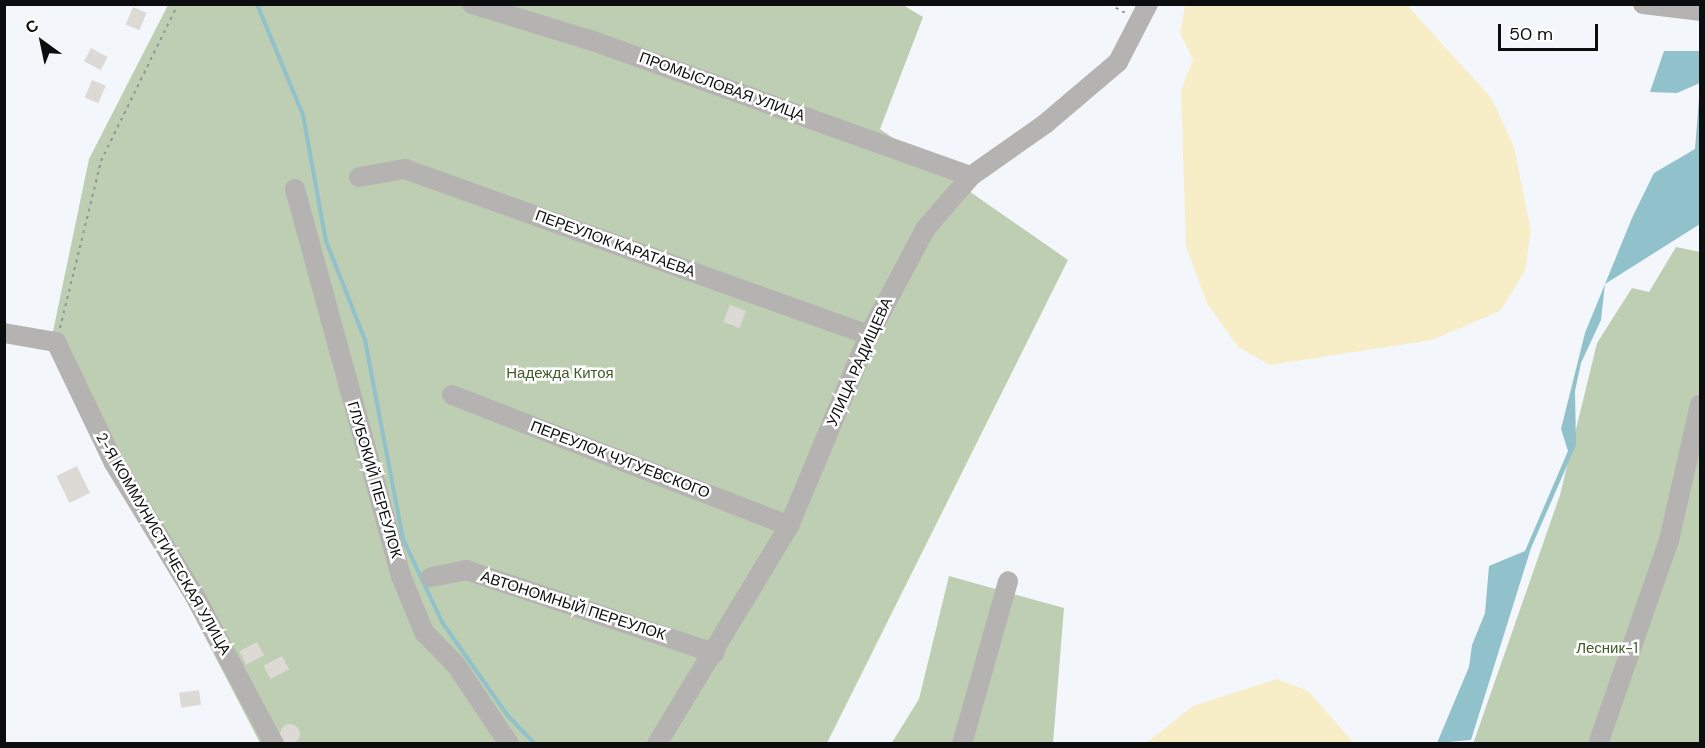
<!DOCTYPE html>
<html>
<head>
<meta charset="utf-8">
<style>
	body { margin:0 }
	#map { position:relative; width:1705px; height:748px; overflow:hidden; background:#f3f7fb; font-family:"DM Sans",sans-serif }
	div>[style] { position:absolute }
	.green>* { inset:0; background:#beceb2 }
	.sand>* { inset:0; background:#f7edc7 }
	.water>* { inset:0; background:#91c1cb }
	.stream>* { height:4px; margin:-2px; padding:0 2px; transform-origin:2px; border-radius:2px; background:#91c1cb }
	.building>* { inset:0; background:#dddad6; transform-origin:0 0 }
	.round { border-radius:50% }
	.path>* { height:2px; margin-top:-1px; transform-origin:0; background:repeating-linear-gradient(90deg,#929497 0 3px,transparent 0 7.5px) }
	.minor>* { height:20px; margin:-10px; padding:0 10px; transform-origin:10px; border-radius:10px; background:#b5b3b1 }
	span { translate:-50% -50%; white-space:nowrap; text-align:center; line-height:1.15; -webkit-text-stroke:5px #fff; paint-order:stroke }
	.street-label { font-size:15px; color:#0c0d0e }
	.park-label { font-size:15px; color:#405a27 }
	.frame { position:absolute; inset:0; border:6px solid #0c0d0e; pointer-events:none }
	.north { position:absolute; left:12px; top:12px; width:60px; height:60px; -webkit-text-stroke:4px #fff; paint-order:stroke; rotate:327deg; font-size:16px; font-weight:700; line-height:24px; text-align:center; color:#0c0d0e }
	.north::after { content:''; display:block; margin:auto; width:21px; height:27px; background:#0c0d0e; clip-path:polygon(50% 0,100% 100%,50% 72%,0 100%) }
	.scale { position:absolute; left:1498px; top:24px; width:100px; height:27px; box-sizing:border-box; border:3px solid #0c0d0e; border-top:0; padding-left:8px; font-size:18px; line-height:21px; white-space:nowrap; color:#0c0d0e; -webkit-text-stroke:4px #fff; paint-order:stroke }
</style>
</head>
<body>
<div id="map">
	<div class="green">
		<i style="clip-path:polygon(168px 5px,903px 5px,923px 17px,880px 129px,1068px 260px,827px 743px,260px 743px,51px 341px,89px 159px)"></i>
		<i style="clip-path:polygon(1676px 247px,1700px 252px,1700px 743px,1473px 744px,1560px 495px,1597px 343px,1632px 288px,1649px 292px)"></i>
		<i style="clip-path:polygon(949px 576px,1064px 608px,1053px 743px,891px 744px,919px 699px)"></i>
	</div>
	<div class="sand">
		<i style="clip-path:polygon(1185px 5px,1407px 5px,1492px 99px,1514px 147px,1531px 231px,1525px 271px,1500px 311px,1432px 340px,1270px 365px,1238px 347px,1207px 303px,1186px 246px,1181px 91px,1193px 59px,1180px 33px)"></i>
		<i style="clip-path:polygon(1277px 679px,1308px 691px,1354px 743px,1146px 743px,1193px 706px)"></i>
	</div>
	<div class="water">
		<i style="clip-path:polygon(1664px 51px,1700px 51px,1700px 83px,1677px 93px,1650px 92px)"></i>
		<i style="clip-path:polygon(1700px 86px,1700px 224px,1605px 284px,1601px 320px,1581px 363px,1575px 391px,1576px 445px,1531px 548px,1471px 740px,1437px 743px,1469px 667px,1472px 645px,1485px 613px,1489px 566px,1525px 551px,1568px 451px,1561px 429px,1585px 333px,1632px 218px,1654px 173px,1695px 149px)"></i>
	</div>
	<div class="stream">
		<i style="left:257px;top:4px;width:120px;rotate:67.5deg"></i>
		<i style="left:303px;top:115px;width:128px;rotate:79.7deg"></i>
		<i style="left:326px;top:241px;width:106px;rotate:68.5deg"></i>
		<i style="left:365px;top:340px;width:203px;rotate:79.2deg"></i>
		<i style="left:403px;top:539px;width:92px;rotate:64.8deg"></i>
		<i style="left:442px;top:622px;width:115px;rotate:54.9deg"></i>
		<i style="left:508px;top:716px;width:39px;rotate:46deg"></i>
	</div>
	<div class="building">
		<i style="left:133px;top:7px;width:15px;height:19px;rotate:23deg"></i>
		<i style="left:91px;top:48px;width:19px;height:15px;rotate:28deg"></i>
		<i style="left:92px;top:80px;width:15px;height:19px;rotate:23deg"></i>
		<i style="left:730px;top:305px;width:17px;height:18px;rotate:21deg"></i>
		<i style="left:77px;top:466px;width:30px;height:23px;rotate:64deg"></i>
		<i style="left:257px;top:642px;width:15px;height:20px;rotate:62deg"></i>
		<i style="left:282px;top:656px;width:15px;height:21px;rotate:62deg"></i>
		<i style="left:199px;top:690px;width:15px;height:20px;rotate:82deg"></i>
		<i class="round" style="left:280px;top:724px;width:20px;height:20px"></i>
	</div>
	<div class="path">
		<i style="left:1109px;top:4px;width:18px;rotate:29deg"></i>
		<i style="left:60px;top:328px;width:172px;rotate:-76.2deg"></i>
		<i style="left:101px;top:161px;width:175px;rotate:-63.9deg"></i>
	</div>
	<div class="minor">
		<i style="left:472px;top:4px;width:127px;rotate:17deg"></i>
		<i style="left:593px;top:41px;width:401px;rotate:19.7deg"></i>
		<i style="left:1643px;top:4px;width:57px;rotate:7deg"></i>
		<i style="left:359px;top:177px;width:47px;rotate:-9.9deg"></i>
		<i style="left:405px;top:169px;width:493px;rotate:19.7deg"></i>
		<i style="left:295px;top:189px;width:401px;rotate:74.7deg"></i>
		<i style="left:401px;top:576px;width:61px;rotate:67.7deg"></i>
		<i style="left:424px;top:632px;width:46px;rotate:45.9deg"></i>
		<i style="left:456px;top:665px;width:95px;rotate:56.1deg"></i>
		<i style="left:4px;top:333px;width:53px;rotate:9.8deg"></i>
		<i style="left:56px;top:342px;width:134px;rotate:64.4deg"></i>
		<i style="left:114px;top:463px;width:156px;rotate:58.7deg"></i>
		<i style="left:195px;top:596px;width:168px;rotate:61.9deg"></i>
		<i style="left:452px;top:395px;width:362px;rotate:21.2deg"></i>
		<i style="left:431px;top:577px;width:36px;rotate:-11deg"></i>
		<i style="left:466px;top:570px;width:262px;rotate:18.5deg"></i>
		<i style="left:657px;top:744px;width:255px;rotate:-58.8deg"></i>
		<i style="left:789px;top:526px;width:207px;rotate:-67.3deg"></i>
		<i style="left:869px;top:335px;width:121px;rotate:-62deg"></i>
		<i style="left:926px;top:228px;width:69px;rotate:-49.1deg"></i>
		<i style="left:971px;top:176px;width:90px;rotate:-35.1deg"></i>
		<i style="left:1045px;top:124px;width:96px;rotate:-40.3deg"></i>
		<i style="left:1118px;top:62px;width:65px;rotate:-62.7deg"></i>
		<i style="left:962px;top:744px;width:169px;rotate:-74.2deg"></i>
		<i style="left:1598px;top:744px;width:216px;rotate:-70.8deg"></i>
		<i style="left:1669px;top:540px;width:139px;rotate:-77.1deg"></i>
	</div>
	<div class="street-label">
		<span style="left:722px;top:87px;rotate:20deg">ПРОМЫСЛОВАЯ УЛИЦА</span>
		<span style="left:615px;top:244px;rotate:20deg">ПЕРЕУЛОК КАРАТАЕВА</span>
		<span style="left:860px;top:362px;rotate:-66deg">УЛИЦА РАДИЩЕВА</span>
		<span style="left:620px;top:460px;rotate:21deg">ПЕРЕУЛОК ЧУГУЕВСКОГО</span>
		<span style="left:374px;top:480px;rotate:74deg">ГЛУБОКИЙ ПЕРЕУЛОК</span>
		<span style="left:163px;top:544px;rotate:60deg">2-Я КОММУНИСТИЧЕСКАЯ УЛИЦА</span>
		<span style="left:573px;top:606px;rotate:18deg">АВТОНОМНЫЙ ПЕРЕУЛОК</span>
	</div>
	<div class="park-label">
		<span style="left:560px;top:374px">Надежда Китоя</span>
		<span style="left:1607px;top:649px">Лесник-1</span>
	</div>
	<div class="frame"></div>
	<div class="north">С</div>
	<div class="scale">50 m</div>
</div>
</body>
</html>
